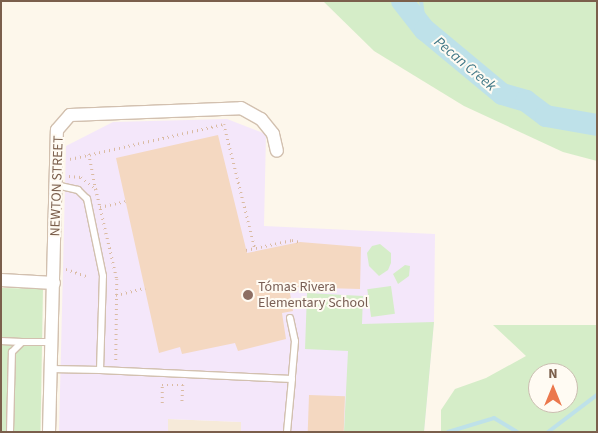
<!DOCTYPE html>
<html>
<head>
<meta charset="utf-8">
<style>
	body { margin:0 }
	#map { position:relative; width:598px; height:433px; overflow:hidden; background:#fdf7eb; font-family:"Source Sans 3",sans-serif }
	div>[style] { position:absolute }
	.residential>* { inset:0; background:#f6ead9 }
	.education>* { inset:0; background:#f4e7fa }
	.green>* { inset:0; background:#d5edc8; transform-origin:0 0 }
	.stream>* { height:4px; margin:-2px; padding:0 2px; transform-origin:2px; border-radius:2px; background:#bee1e9 }
	.river>* { height:22px; margin:-11px; padding:0 11px; transform-origin:11px; border-radius:11px; background:#bee1e9 }
	.building>* { inset:0; background:#f4d8c1; transform-origin:0 0 }
	.path>* { height:2.5px; margin-top:-1.25px; transform-origin:0; background:repeating-linear-gradient(90deg,#dabba3 0 1px,transparent 0 5px) }
	.roads { filter:drop-shadow(1px 0 #d2c0af) drop-shadow(-1px 0 #d2c0af) drop-shadow(0 1px #d2c0af) drop-shadow(0 -1px #d2c0af) }
	.lane>* { height:6px; margin:-3px; padding:0 3px; transform-origin:3px; border-radius:3px; background:#fff }
	.street>* { height:12px; margin:-6px; padding:0 6px; transform-origin:6px; border-radius:6px; background:#fff }
	.dots>* { width:14px; height:14px; translate:-50% -50%; box-sizing:border-box; border:2px solid #fffbf3; border-radius:50% }
	span { translate:-50% -50%; white-space:nowrap; text-align:center; line-height:1.15; -webkit-text-stroke:4px #fffbf3; paint-order:stroke }
	.street-label { font-size:14px; color:#7b5f4c }
	.education-label { font-size:14px; color:#785e54 }
	.left { translate:0 -50%; text-align:left }
	.water-label { font-size:15px; color:#417887; font-style:italic }
	.frame { position:absolute; inset:0; border:2px solid #7b5f4c; pointer-events:none }
	.north { position:absolute; left:528px; top:363px; width:50px; height:50px; box-sizing:border-box; background:#fffbf3; border:1px solid #cabdb0; border-radius:50%; rotate:0deg; font-size:14px; font-weight:700; line-height:20px; text-align:center; color:#7b5f4c }
	.north::after { content:''; display:block; margin:auto; width:18px; height:22px; background:#eb784d; clip-path:polygon(50% 0,100% 100%,50% 72%,0 100%) }
</style>
</head>
<body>
<div id="map">
	<div class="residential">
		<i style="clip-path:polygon(168px 419px,241px 422px,241px 432px,168px 432px)"></i>
	</div>
	<div class="education">
		<i style="clip-path:polygon(227px 119px,266px 134px,264px 226px,435px 234px,434px 322px,424px 432px,241px 432px,241px 422px,168px 419px,168px 432px,59px 432px,66px 146px,113px 122px)"></i>
	</div>
	<div class="green">
		<i style="clip-path:polygon(323px 1px,597px 1px,597px 161px,563px 152px,464px 106px,374px 51px)"></i>
		<i style="clip-path:polygon(380px 244px,391px 253px,391px 263px,388px 270px,379px 276px,369px 266px,367px 253px,372px 246px)"></i>
		<i style="clip-path:polygon(405px 265px,410px 266px,409px 276px,398px 284px,393px 274px)"></i>
		<i style="left:391px;top:286px;width:28px;height:24px;rotate:82deg"></i>
		<i style="left:1px;top:288px;width:42px;height:144px;rotate:1deg"></i>
		<i style="clip-path:polygon(307px 293px,363px 296px,362px 324px,434px 322px,424px 432px,344px 432px,348px 351px,305px 349px)"></i>
		<i style="clip-path:polygon(evenodd,493px 325px,597px 325px,597px 432px,441px 432px,441px 410px,455px 389px,486px 378px,526px 356px,493px 325px,538px 373px,568px 373px,568px 403px,538px 403px,538px 373px)"></i>
	</div>
	<div class="stream">
		<i style="left:421px;top:1px;width:29px;rotate:82deg"></i>
		<i style="left:448px;top:432px;width:48px;rotate:-16.9deg"></i>
		<i style="left:494px;top:418px;width:27px;rotate:31deg"></i>
		<i style="left:548px;top:432px;width:61px;rotate:-37.1deg"></i>
	</div>
	<div class="river">
		<i style="left:402px;top:1px;width:37px;rotate:52deg"></i>
		<i style="left:425px;top:30px;width:100px;rotate:39.7deg"></i>
		<i style="left:502px;top:94px;width:25px;rotate:16deg"></i>
		<i style="left:526px;top:101px;width:25px;rotate:37deg"></i>
		<i style="left:546px;top:116px;width:52px;rotate:10deg"></i>
	</div>
	<div class="building">
		<i style="clip-path:polygon(218px 135px,247px 253px,300px 242px,361px 247px,360px 289px,289px 287px,293px 311px,282px 313px,286px 339px,238px 351px,235px 343px,182px 354px,180px 347px,159px 353px,116px 158px)"></i>
		<i style="left:309px;top:395px;width:36px;height:37px;rotate:2deg"></i>
	</div>
	<div class="path">
		<i style="left:89px;top:154px;width:36px;rotate:79deg"></i>
		<i style="left:70px;top:159px;width:158px;rotate:-12.8deg"></i>
		<i style="left:224px;top:124px;width:128px;rotate:76deg"></i>
		<i style="left:69px;top:176px;width:12px;rotate:5deg"></i>
		<i style="left:81px;top:177px;width:19px;rotate:39deg"></i>
		<i style="left:96px;top:189px;width:92px;rotate:76.9deg"></i>
		<i style="left:117px;top:279px;width:84px;rotate:90.7deg"></i>
		<i style="left:100px;top:207px;width:26px;rotate:-13deg"></i>
		<i style="left:246px;top:250px;width:47px;rotate:-12.3deg"></i>
		<i style="left:292px;top:240px;width:8px;rotate:14deg"></i>
		<i style="left:66px;top:269px;width:24px;rotate:19deg"></i>
		<i style="left:116px;top:295px;width:30px;rotate:-14deg"></i>
		<i style="left:162px;top:403px;width:18px;rotate:-90deg"></i>
		<i style="left:162px;top:385px;width:21px"></i>
		<i style="left:183px;top:385px;width:19px;rotate:93deg"></i>
	</div>
	<div class="roads">
		<div class="lane">
			<i style="left:290px;top:318px;width:24px;rotate:78deg"></i>
			<i style="left:295px;top:341px;width:38px;rotate:95deg"></i>
			<i style="left:1px;top:341px;width:21px;rotate:3deg"></i>
			<i style="left:51px;top:369px;width:49px;rotate:1.2deg"></i>
			<i style="left:100px;top:370px;width:94px;rotate:-88.2deg"></i>
			<i style="left:103px;top:276px;width:79px;rotate:-101.7deg"></i>
			<i style="left:87px;top:199px;width:13px;rotate:-135deg"></i>
			<i style="left:78px;top:190px;width:23px;rotate:-167deg"></i>
			<i style="left:100px;top:370px;width:192px;rotate:2.7deg"></i>
			<i style="left:292px;top:379px;width:53px;rotate:95.4deg"></i>
			<i style="left:10px;top:432px;width:80px;rotate:-88.6deg"></i>
			<i style="left:12px;top:352px;width:14px;rotate:-45deg"></i>
			<i style="left:22px;top:342px;width:30px"></i>
		</div>
		<div class="street">
			<i style="left:1px;top:280px;width:53px;rotate:3.2deg"></i>
			<i style="left:49px;top:432px;width:302px;rotate:-88.5deg"></i>
			<i style="left:57px;top:130px;width:20px;rotate:-49deg"></i>
			<i style="left:70px;top:115px;width:171px;rotate:-2.3deg"></i>
			<i style="left:241px;top:108px;width:23px;rotate:29deg"></i>
			<i style="left:261px;top:119px;width:19px;rotate:51deg"></i>
			<i style="left:273px;top:134px;width:17px;rotate:77deg"></i>
		</div>
	</div>
	<div class="dots">
		<i style="left:248px;top:295px;background:#8d6e63"></i>
	</div>
	<div class="street-label">
		<span style="left:57px;top:186px;rotate:-88deg">NEWTON STREET</span>
	</div>
	<div class="education-label">
		<span class="left" style="left:258px;top:295px">Tómas Rivera<br>Elementary School</span>
	</div>
	<div class="water-label">
		<span style="left:465px;top:64px;rotate:40deg">Pecan Creek</span>
	</div>
	<div class="frame"></div>
	<div class="north">N</div>
</div>
</body>
</html>
